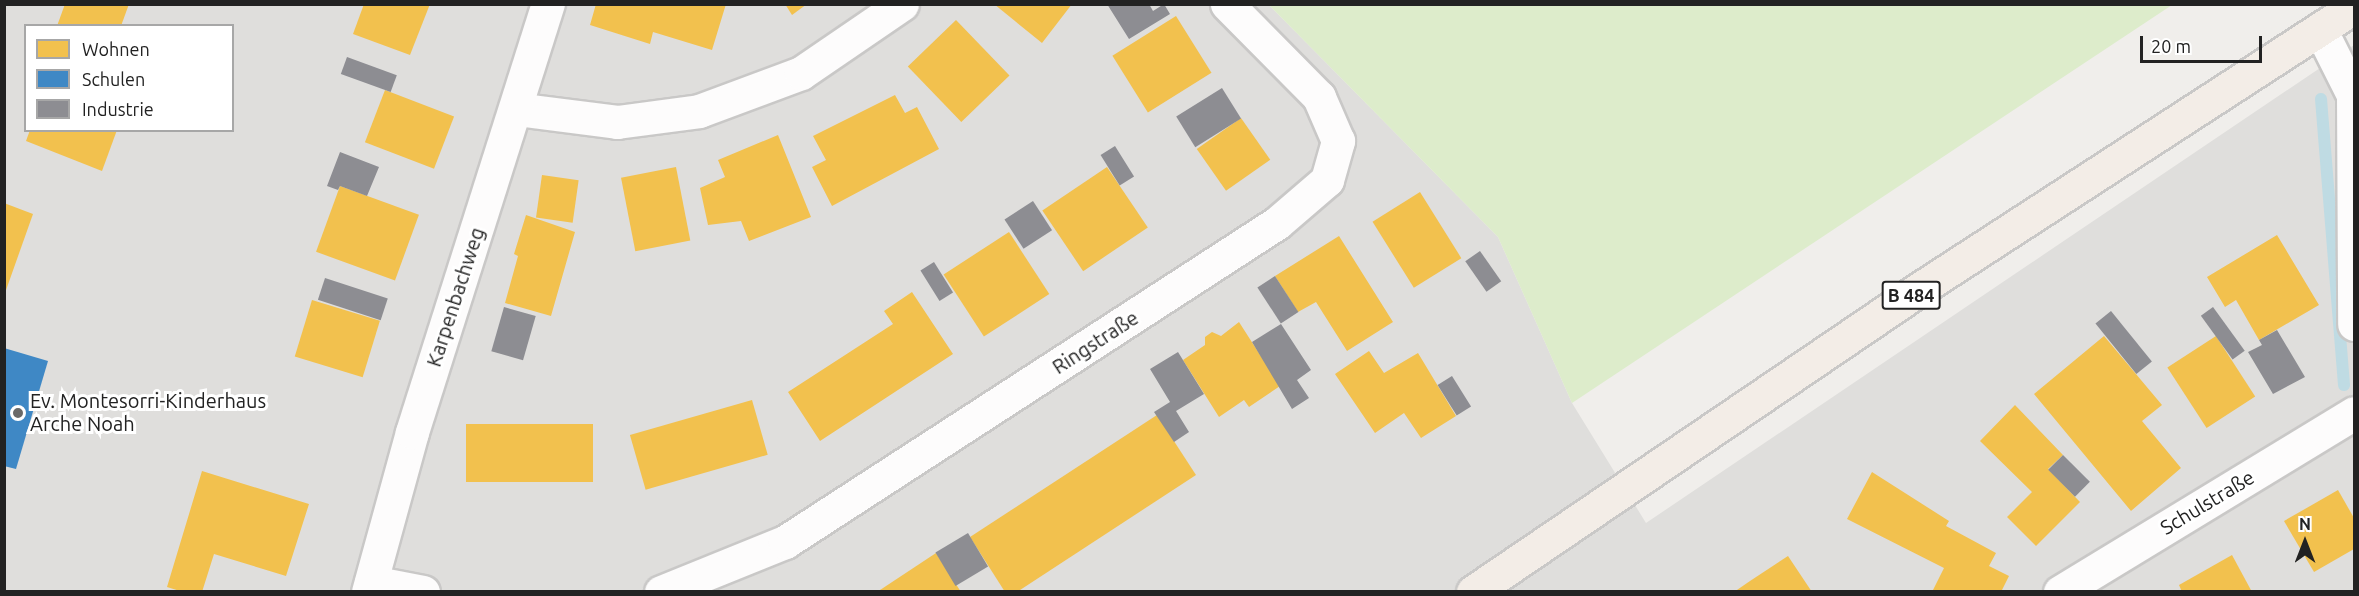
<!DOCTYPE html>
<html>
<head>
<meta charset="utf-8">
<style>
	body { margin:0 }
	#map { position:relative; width:2359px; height:596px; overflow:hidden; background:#f0eeeb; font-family:Ubuntu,sans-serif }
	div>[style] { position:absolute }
	.residential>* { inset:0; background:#dfdedc }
	.grass>* { inset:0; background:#ddeccb }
	.homes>* { inset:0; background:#f2c14e; transform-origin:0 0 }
	.schools>* { inset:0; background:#3f88c5 }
	.industry>* { inset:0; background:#8d8d92; transform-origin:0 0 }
	.stream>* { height:12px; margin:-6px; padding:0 6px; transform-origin:6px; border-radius:6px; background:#bfdbe3 }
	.roads { filter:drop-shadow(2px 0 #c9c8c7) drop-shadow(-2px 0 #c9c8c7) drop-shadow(0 2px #c9c8c7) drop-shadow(0 -2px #c9c8c7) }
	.street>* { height:33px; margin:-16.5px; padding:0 16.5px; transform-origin:16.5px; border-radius:16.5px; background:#fdfcfc }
	.primary>* { height:33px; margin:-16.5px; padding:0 16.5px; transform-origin:16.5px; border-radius:16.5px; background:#f3ede7 }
	.dots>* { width:16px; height:16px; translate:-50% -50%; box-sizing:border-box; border:3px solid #fff; border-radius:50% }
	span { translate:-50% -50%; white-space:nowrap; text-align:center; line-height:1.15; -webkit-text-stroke:6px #fff; paint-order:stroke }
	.shield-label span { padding:2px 4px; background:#fff; border:2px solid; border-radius:4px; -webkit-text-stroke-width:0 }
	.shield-label { font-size:18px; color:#222; font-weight:700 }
	.street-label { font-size:20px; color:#222 }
	.poi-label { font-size:20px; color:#222 }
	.left { translate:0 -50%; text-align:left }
	.frame { position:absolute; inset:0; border:6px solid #222; pointer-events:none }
	.legend { position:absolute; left:24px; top:24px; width:210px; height:108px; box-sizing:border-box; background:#fff; border:2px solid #a7a7a7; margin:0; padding:8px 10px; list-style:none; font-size:18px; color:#222 }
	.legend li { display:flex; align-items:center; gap:12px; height:30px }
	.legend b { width:30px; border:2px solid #a7a7a7 }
	.north { position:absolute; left:2275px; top:512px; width:60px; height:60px; -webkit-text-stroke:4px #fff; paint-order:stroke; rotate:0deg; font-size:16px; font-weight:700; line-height:24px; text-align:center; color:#222 }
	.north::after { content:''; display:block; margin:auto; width:21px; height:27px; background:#222; clip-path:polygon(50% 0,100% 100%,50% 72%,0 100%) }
	.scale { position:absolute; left:2140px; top:36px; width:122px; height:27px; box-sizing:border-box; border:3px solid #222; border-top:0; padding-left:8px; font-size:18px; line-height:21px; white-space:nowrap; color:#222; -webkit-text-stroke:4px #fff; paint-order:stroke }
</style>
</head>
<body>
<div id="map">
	<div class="residential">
		<i style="clip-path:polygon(evenodd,4px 5px,1269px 5px,1498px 237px,1572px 403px,1646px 523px,2354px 45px,2354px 591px,5px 591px,4px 5px,26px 26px,232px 26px,232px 130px,26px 130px,26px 26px)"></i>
	</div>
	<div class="grass">
		<i style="clip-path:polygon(1269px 5px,2172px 5px,1572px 403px,1498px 237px)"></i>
	</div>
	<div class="homes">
		<i style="clip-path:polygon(65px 4px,129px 4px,121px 26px,57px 26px)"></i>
		<i style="clip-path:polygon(364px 4px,430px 4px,410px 55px,353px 34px)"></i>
		<i style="clip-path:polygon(596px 4px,726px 4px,712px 50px,653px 32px,650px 44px,590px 25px)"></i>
		<i style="clip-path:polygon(785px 4px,807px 4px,792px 15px)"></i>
		<i style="clip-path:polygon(994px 4px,1072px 4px,1042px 43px)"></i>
		<i style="left:1176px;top:16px;width:67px;height:75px;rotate:58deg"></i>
		<i style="left:956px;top:20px;width:77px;height:67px;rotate:46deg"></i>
		<i style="left:385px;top:90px;width:74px;height:56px;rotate:21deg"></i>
		<i style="clip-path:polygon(895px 95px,905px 113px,917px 107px,939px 149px,832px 206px,812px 167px,826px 160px,813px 136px)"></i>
		<i style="left:1241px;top:118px;width:51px;height:54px;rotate:55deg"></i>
		<i style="clip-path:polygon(30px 130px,117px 130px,102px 171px,26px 141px)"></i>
		<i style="clip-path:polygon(778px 135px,811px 217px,749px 241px,741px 221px,708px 225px,700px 188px,725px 177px,718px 160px)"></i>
		<i style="left:676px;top:167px;width:75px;height:56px;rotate:79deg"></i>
		<i style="left:1107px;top:167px;width:73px;height:78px;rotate:56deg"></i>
		<i style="left:542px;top:175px;width:37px;height:43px;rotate:8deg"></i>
		<i style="left:340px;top:186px;width:84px;height:70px;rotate:20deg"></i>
		<i style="left:1420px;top:192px;width:78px;height:56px;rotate:58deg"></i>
		<i style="clip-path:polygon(4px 203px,33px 214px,5px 293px,4px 292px)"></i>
		<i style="clip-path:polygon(526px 215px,575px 232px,551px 316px,505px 303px,518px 256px,514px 254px)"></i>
		<i style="left:1009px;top:232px;width:74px;height:78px;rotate:57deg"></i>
		<i style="clip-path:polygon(2277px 235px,2319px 305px,2259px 340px,2236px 300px,2225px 307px,2207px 277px)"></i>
		<i style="clip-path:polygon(1339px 236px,1393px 322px,1347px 351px,1316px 302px,1298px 312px,1275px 276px)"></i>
		<i style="clip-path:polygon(912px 292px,953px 354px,820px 441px,788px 392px,893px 324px,884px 311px)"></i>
		<i style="left:312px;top:300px;width:71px;height:59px;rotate:17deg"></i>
		<i style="clip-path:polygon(1239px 322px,1280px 386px,1249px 407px,1244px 400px,1219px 417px,1183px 360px,1205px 345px,1205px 337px,1212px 332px,1221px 336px)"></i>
		<i style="clip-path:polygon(2104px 336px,2162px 405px,2142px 421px,2181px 468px,2131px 511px,2034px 394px)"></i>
		<i style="left:2216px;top:336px;width:72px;height:58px;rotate:57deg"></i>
		<i style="clip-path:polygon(1369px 351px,1384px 373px,1418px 353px,1456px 416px,1421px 438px,1404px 413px,1375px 433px,1335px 374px)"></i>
		<i style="left:752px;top:400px;width:57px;height:127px;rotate:74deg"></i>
		<i style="clip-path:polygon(2015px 405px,2063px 455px,2048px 469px,2080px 502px,2036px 546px,2007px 517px,2032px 492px,1980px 441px)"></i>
		<i style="clip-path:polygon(1157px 415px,1196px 475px,1017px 592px,1005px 592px,970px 537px)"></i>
		<i style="left:466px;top:424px;width:127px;height:58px"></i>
		<i style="clip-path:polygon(202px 471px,309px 504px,286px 576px,214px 554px,202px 592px,183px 592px,167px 587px)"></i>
		<i style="clip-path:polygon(1872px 472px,1949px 521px,1946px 526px,1996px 553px,1989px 566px,2009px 576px,2001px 592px,1932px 592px,1944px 568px,1847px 519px)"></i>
		<i style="clip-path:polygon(2338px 490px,2354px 518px,2354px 549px,2314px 572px,2284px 521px)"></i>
		<i style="clip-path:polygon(936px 553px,961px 592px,877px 592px)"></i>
		<i style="clip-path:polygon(2232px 555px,2252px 592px,2182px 592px,2179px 585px)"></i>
		<i style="clip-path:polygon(1788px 556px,1812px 592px,1734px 592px,1750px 581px)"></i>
	</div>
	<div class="schools">
		<i style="clip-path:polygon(4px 348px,48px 361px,16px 469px,4px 466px)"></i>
	</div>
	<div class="industry">
		<i style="clip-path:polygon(1107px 4px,1149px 4px,1153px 11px,1164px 4px,1170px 14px,1129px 39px)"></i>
		<i style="left:347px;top:57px;width:53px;height:18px;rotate:20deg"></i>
		<i style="left:1222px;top:88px;width:36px;height:54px;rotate:58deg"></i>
		<i style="left:1115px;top:146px;width:36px;height:17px;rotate:58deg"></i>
		<i style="clip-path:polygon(340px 152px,379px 167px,367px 196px,340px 186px,338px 190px,327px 186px)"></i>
		<i style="left:1033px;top:201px;width:35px;height:34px;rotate:57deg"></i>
		<i style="left:1480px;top:251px;width:37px;height:18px;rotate:55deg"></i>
		<i style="left:934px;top:262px;width:36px;height:16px;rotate:58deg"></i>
		<i style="left:1275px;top:276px;width:43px;height:21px;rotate:57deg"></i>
		<i style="left:325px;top:278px;width:66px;height:23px;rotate:18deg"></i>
		<i style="left:504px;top:307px;width:33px;height:46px;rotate:16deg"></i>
		<i style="left:2213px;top:307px;width:54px;height:15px;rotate:54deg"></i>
		<i style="left:2111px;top:311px;width:65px;height:20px;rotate:51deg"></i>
		<i style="clip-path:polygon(1281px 324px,1311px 370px,1297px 380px,1309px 398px,1292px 409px,1252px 342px)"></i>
		<i style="clip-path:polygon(2277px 330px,2305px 377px,2273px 394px,2248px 352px,2262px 345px,2259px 340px)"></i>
		<i style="clip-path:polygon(1178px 352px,1204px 394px,1176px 411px,1189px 432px,1174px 442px,1154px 412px,1170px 402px,1150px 369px)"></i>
		<i style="left:1452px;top:376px;width:36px;height:17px;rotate:58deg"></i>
		<i style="left:2063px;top:455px;width:38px;height:21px;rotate:45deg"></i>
		<i style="left:968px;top:533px;width:39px;height:38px;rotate:59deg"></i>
	</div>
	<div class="stream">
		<i style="left:2321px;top:99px;width:287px;rotate:85.4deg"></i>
	</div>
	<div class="roads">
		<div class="street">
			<i style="left:2320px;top:29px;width:74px;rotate:63.4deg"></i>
			<i style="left:2353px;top:95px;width:229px;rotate:89.7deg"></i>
			<i style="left:516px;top:109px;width:102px;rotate:7.3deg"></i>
			<i style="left:617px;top:122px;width:83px;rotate:-7.6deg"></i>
			<i style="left:699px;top:111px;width:109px;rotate:-20.4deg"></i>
			<i style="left:801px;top:73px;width:122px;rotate:-34.3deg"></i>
			<i style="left:371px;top:582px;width:53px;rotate:10.9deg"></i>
			<i style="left:368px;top:592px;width:166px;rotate:-74.6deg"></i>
			<i style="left:412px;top:432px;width:449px;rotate:-72.4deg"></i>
			<i style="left:661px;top:592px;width:134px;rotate:-22deg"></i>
			<i style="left:785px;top:542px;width:586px;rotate:-32.96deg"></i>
			<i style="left:1277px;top:223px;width:66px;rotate:-40.7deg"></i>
			<i style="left:1327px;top:180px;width:41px;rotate:-74.2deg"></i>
			<i style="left:1338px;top:141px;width:48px;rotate:-113.4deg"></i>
			<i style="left:1319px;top:97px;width:131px;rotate:-134.7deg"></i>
			<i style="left:2060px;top:592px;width:344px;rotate:-31.3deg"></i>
		</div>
		<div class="primary">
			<i style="left:1473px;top:592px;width:538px;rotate:-34.16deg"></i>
			<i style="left:1918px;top:290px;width:520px;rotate:-32.99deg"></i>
		</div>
	</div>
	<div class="dots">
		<i style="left:18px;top:413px;background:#6a6968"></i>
	</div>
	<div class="shield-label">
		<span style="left:1911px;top:295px">B 484</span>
	</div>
	<div class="street-label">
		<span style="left:455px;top:297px;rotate:-72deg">Karpenbachweg</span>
		<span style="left:1095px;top:342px;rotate:-33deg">Ringstraße</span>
		<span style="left:2207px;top:502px;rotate:-31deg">Schulstraße</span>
	</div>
	<div class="poi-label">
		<span class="left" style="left:30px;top:412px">Ev. Montesorri-Kinderhaus<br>Arche Noah</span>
	</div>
	<div class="frame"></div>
	<ul class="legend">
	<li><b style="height:16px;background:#f2c14e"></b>Wohnen</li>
	<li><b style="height:16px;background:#3f88c5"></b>Schulen</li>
	<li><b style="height:16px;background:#8d8d92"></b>Industrie</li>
	</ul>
	<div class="north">N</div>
	<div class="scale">20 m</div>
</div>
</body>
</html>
